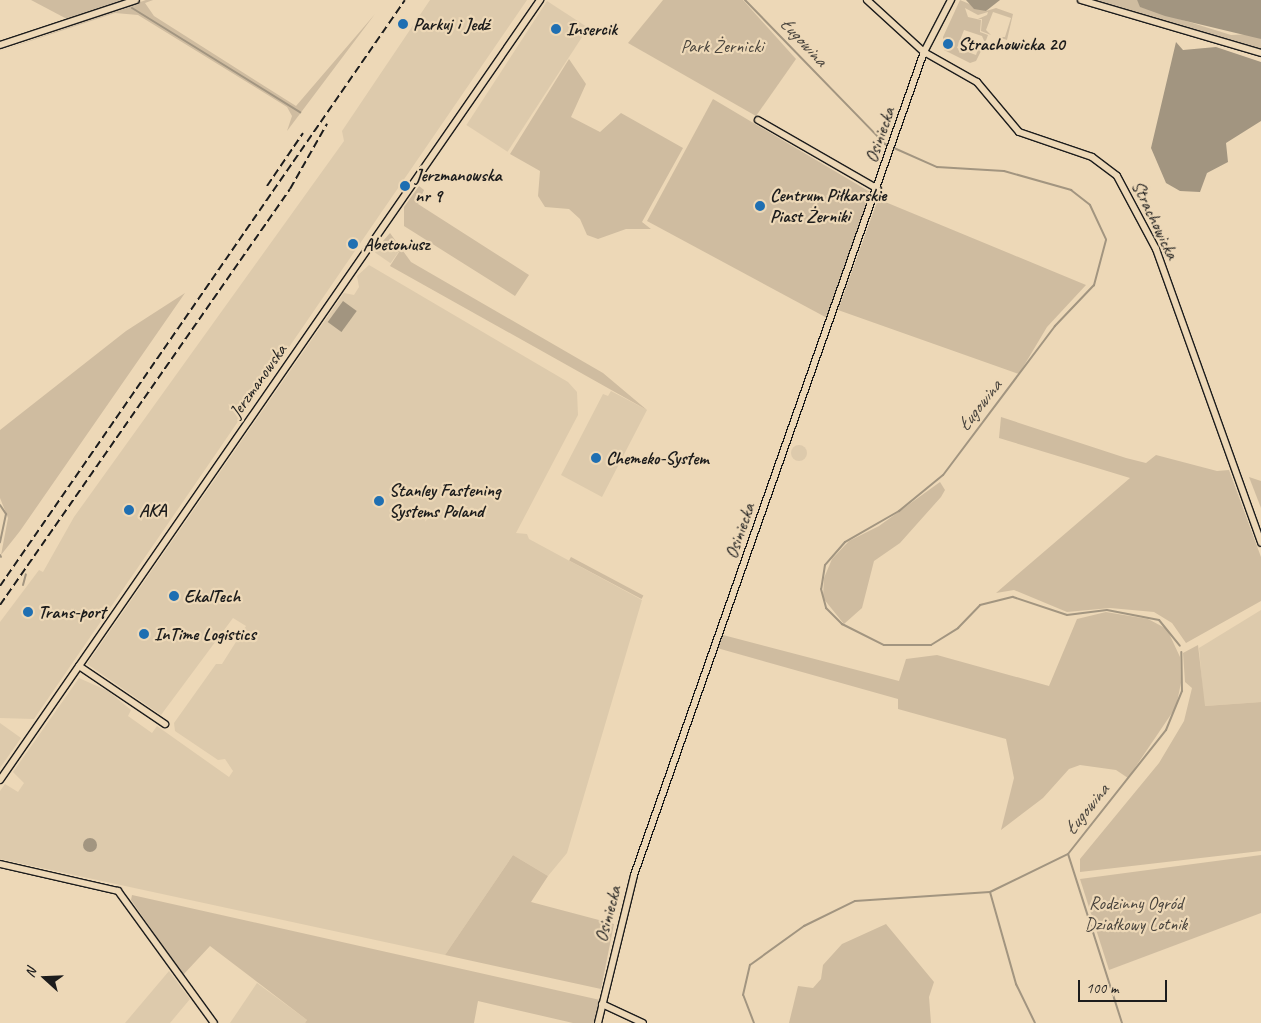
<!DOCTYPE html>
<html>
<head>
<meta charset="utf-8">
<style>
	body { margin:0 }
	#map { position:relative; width:1261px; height:1023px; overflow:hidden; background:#edd8b7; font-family:Caveat,sans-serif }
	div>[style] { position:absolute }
	.built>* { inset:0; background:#ddcaac; transform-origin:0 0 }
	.round { border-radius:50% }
	.green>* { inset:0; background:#cfbca0; transform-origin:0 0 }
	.water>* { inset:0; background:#a29580; transform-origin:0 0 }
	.stream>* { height:2px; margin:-1px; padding:0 1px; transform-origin:1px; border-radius:1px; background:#a29580 }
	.roads { filter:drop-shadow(1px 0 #1c1c1c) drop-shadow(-1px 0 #1c1c1c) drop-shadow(0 1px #1c1c1c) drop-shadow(0 -1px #1c1c1c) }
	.minor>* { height:6px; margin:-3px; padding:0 3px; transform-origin:3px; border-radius:3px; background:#edd8b7 }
	.rail>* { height:2px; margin-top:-1px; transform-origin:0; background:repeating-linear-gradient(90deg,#1c1c1c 0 8px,transparent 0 12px) }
	.dots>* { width:14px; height:14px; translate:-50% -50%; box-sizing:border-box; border:2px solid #edd8b7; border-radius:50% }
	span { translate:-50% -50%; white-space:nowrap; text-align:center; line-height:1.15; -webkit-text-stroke:4.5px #edd8b7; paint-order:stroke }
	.poi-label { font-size:18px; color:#1c1c1c; font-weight:700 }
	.left { translate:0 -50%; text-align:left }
	.park-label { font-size:18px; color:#49443d }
	.street-label { font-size:18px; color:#1c1c1c }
	.water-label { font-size:19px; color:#4b463f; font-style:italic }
	.north { position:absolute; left:20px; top:953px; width:50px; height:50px; -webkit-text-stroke:4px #edd8b7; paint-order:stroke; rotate:290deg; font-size:14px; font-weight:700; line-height:20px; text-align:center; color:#1c1c1c }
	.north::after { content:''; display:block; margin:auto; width:18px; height:22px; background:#1c1c1c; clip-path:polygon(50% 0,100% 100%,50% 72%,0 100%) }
	.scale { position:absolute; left:1078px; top:980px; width:89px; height:22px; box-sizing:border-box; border:2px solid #1c1c1c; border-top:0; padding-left:6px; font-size:15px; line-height:18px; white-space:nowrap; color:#1c1c1c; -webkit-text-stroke:4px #edd8b7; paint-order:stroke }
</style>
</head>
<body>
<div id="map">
	<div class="built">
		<i style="clip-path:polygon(430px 0,527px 0,34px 719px,0 718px,0 622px,39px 570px,43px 572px,74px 517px,344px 141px,342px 131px)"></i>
		<i style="left:547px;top:1px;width:49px;height:148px;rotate:33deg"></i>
		<i style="left:383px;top:241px;width:19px;height:14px;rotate:35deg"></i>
		<i style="clip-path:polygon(369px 265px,568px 382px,577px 392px,578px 415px,516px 533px,527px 534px,529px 539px,642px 600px,567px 853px,548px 876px,513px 855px,445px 955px,0 859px,0 791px,5px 784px,18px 792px,24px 783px,13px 772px,79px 678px,108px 691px,131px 710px,128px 716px,152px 733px,157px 726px,229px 777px,233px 771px,225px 759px,218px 760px,175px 731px,174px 723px,216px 664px,222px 664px,246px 626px,233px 618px,161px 715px,87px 664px,344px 293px,354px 295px,359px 287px,357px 276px)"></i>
		<i style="clip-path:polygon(611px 391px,647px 410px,602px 497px,561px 475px,603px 394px,608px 396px)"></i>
		<i class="round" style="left:791px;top:445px;width:16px;height:16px"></i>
		<i style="clip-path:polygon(1261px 610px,1261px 702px,1204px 706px,1199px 648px)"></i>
		<i style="clip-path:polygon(0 723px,21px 738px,0 768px)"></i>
		<i style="clip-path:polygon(169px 971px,190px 999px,170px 1023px,125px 1023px)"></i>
		<i style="clip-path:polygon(257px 983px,307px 1020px,305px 1023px,230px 1023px)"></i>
	</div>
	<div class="green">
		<i style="clip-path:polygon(31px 0,124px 0,67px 19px)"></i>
		<i style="clip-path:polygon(146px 0,153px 0,145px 3px,154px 16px,296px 106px,375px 14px,287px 131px,292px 116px,287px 107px,138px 15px,115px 13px,0 51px)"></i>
		<i style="clip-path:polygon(663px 0,743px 0,796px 59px,756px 116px,628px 43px)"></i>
		<i style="clip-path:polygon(960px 0,986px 11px,996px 8px,1013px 14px,1007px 40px,998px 37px,1005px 37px,1011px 18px,993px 12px,986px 30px,991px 35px,981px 31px,982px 19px,978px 19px,987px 15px,988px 12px,978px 15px,965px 8px,968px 17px,981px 20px,980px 32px,988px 35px,985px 43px,982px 36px,964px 30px,957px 48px,976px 55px,979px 46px,983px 47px,976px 61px,970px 63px,944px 50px,943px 37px)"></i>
		<i style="clip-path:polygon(1089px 0,1137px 0,1141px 7px,1231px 35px,1253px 34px,1261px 39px,1261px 50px)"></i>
		<i style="clip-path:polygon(569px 59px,586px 84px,571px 117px,600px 132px,621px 113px,683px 148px,642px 222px,651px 229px,626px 229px,598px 239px,587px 235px,580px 219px,569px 209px,545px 207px,538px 196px,540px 171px,510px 154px)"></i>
		<i style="clip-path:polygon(713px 99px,870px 192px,829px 319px,647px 221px)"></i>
		<i style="clip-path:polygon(419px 186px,424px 190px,418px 204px,529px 275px,515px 296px,404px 226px,404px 207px)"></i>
		<i style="clip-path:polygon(878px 199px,1086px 285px,1047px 327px,1019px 374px,838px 310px)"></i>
		<i style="clip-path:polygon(390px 233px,411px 262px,603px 373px,647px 410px,390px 266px,399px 252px,383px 241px)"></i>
		<i style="clip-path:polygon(185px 293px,20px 531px,1px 555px,8px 518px,0 498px,0 430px,126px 331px)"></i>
		<i style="clip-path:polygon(1001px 417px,1126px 458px,1146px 463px,1156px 455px,1217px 471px,1229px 470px,1261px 557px,1261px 601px,1186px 643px,1172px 623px,1154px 612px,1110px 608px,1067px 612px,1014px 590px,996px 593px,1130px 478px,999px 438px)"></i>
		<i style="clip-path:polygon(1249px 477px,1261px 481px,1261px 508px)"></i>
		<i style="clip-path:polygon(940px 482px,945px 490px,941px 497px,900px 543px,874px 561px,862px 608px,844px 624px,823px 598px,824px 578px,832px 559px,849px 541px,879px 526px)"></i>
		<i style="left:571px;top:557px;width:82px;height:4px;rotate:28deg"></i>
		<i style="clip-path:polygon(1106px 612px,1148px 619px,1167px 629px,1180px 657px,1181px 683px,1176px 707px,1128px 778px,1116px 770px,1080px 765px,1069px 769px,1043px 798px,1001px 830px,1014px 778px,1006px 739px,898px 709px,898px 699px,717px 648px,723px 635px,899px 681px,906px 659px,937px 655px,1049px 686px,1077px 619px)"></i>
		<i style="clip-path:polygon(1198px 645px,1205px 706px,1261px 702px,1261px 851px,1080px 872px,1080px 859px,1159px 763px,1184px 721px,1192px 688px,1185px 682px,1183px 653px)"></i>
		<i style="clip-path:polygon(513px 855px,548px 876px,531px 902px,614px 924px,601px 989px,445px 955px)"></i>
		<i style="clip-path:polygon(1261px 855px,1261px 913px,1109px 970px,1080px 879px)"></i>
		<i style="clip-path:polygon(132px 895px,600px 1000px,595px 1023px,573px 1023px,478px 1001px,474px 1023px,305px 1023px,307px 1020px,210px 946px,183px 975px,131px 900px)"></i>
		<i style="clip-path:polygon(886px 924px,934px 982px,929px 997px,931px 1023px,789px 1023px,798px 986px,813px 988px,821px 979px,823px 965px,842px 944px)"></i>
	</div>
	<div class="water">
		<i style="clip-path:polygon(966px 0,1000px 0,986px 11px,974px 9px)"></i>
		<i style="clip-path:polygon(1137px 0,1261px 0,1261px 39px,1165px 16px,1140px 7px)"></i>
		<i style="clip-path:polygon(1176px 42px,1183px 50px,1216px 47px,1261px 62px,1261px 121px,1226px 143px,1228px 162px,1207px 173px,1200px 192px,1180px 191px,1166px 183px,1151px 148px)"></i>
		<i style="left:343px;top:301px;width:17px;height:26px;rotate:36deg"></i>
		<i class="round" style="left:83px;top:838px;width:14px;height:14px"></i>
	</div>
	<div class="stream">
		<i style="left:745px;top:0;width:201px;rotate:45.8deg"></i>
		<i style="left:885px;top:144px;width:57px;rotate:23.9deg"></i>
		<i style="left:937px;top:167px;width:67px;rotate:3.4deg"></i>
		<i style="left:1004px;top:171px;width:70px;rotate:15.8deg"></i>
		<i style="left:1071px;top:190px;width:24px;rotate:38deg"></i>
		<i style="left:1090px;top:205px;width:38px;rotate:65deg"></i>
		<i style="left:1106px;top:240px;width:47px;rotate:104.9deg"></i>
		<i style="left:1094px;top:285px;width:57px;rotate:133.6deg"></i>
		<i style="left:1055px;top:326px;width:186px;rotate:126.9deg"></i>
		<i style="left:943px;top:475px;width:57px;rotate:140.7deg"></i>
		<i style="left:899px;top:511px;width:62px;rotate:150.1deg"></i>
		<i style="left:845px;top:542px;width:30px;rotate:131deg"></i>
		<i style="left:825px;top:565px;width:24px;rotate:99deg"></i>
		<i style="left:821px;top:589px;width:20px;rotate:75deg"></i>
		<i style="left:826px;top:608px;width:23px;rotate:45deg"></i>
		<i style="left:842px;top:624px;width:47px;rotate:26.6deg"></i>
		<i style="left:884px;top:645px;width:47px"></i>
		<i style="left:931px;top:645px;width:32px;rotate:-32deg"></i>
		<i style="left:958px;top:628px;width:32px;rotate:-46deg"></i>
		<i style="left:980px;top:605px;width:34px;rotate:-14deg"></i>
		<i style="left:1013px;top:597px;width:57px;rotate:18.4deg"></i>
		<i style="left:1067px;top:615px;width:40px;rotate:-7.1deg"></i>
		<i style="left:1107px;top:610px;width:53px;rotate:10.9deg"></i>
		<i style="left:1159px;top:620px;width:33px;rotate:51deg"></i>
		<i style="left:132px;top:8px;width:198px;rotate:31.8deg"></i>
		<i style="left:0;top:505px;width:11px;rotate:56deg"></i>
		<i style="left:6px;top:514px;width:29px;rotate:102deg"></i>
		<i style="left:0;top:555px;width:2px;rotate:63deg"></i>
		<i style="left:23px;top:585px;width:11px;rotate:-75deg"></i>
		<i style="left:990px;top:892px;width:96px;rotate:74.2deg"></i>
		<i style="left:1016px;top:984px;width:43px;rotate:64deg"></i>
		<i style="left:754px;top:1023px;width:30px;rotate:-111deg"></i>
		<i style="left:743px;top:995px;width:31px;rotate:-77deg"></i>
		<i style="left:750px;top:965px;width:67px;rotate:-35.8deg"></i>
		<i style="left:804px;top:926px;width:57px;rotate:-26.1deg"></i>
		<i style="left:855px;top:901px;width:135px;rotate:-3.8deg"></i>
		<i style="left:990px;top:892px;width:87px;rotate:-26deg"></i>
		<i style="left:1122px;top:1023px;width:177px;rotate:-107.7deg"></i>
		<i style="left:1068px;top:854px;width:158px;rotate:-51.7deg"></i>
		<i style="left:1166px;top:730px;width:42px;rotate:-67.7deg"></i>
		<i style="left:1182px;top:691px;width:39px;rotate:-91deg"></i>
	</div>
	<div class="roads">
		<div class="minor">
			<i style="left:867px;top:0;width:77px;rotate:42.4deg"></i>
			<i style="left:924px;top:52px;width:61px;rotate:29.5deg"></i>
			<i style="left:977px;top:82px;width:65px;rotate:50deg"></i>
			<i style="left:1019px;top:132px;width:77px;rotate:18.9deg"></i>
			<i style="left:1092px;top:157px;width:31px;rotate:37deg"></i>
			<i style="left:1117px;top:176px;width:83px;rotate:61.9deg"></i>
			<i style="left:1156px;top:249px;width:312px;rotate:70.3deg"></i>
			<i style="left:1081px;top:0;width:188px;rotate:16.4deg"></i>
			<i style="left:0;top:45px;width:143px;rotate:-18.3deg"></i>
			<i style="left:758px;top:120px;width:138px;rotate:29.9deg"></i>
			<i style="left:79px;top:666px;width:104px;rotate:34deg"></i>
			<i style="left:0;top:780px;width:949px;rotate:-55.3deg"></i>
			<i style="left:0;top:864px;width:121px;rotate:12.9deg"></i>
			<i style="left:118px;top:891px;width:163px;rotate:54deg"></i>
			<i style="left:602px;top:1004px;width:45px;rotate:24.9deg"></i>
			<i style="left:598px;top:1023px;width:152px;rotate:-76.3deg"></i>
			<i style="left:634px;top:875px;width:873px;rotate:-70.59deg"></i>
			<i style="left:924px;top:52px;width:59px;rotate:-62.6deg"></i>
		</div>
	</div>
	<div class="rail">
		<i style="left:267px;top:186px;width:64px;rotate:-55.8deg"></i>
		<i style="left:0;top:586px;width:712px;rotate:-55.35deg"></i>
		<i style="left:0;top:605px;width:507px;rotate:-55.12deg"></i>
		<i style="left:290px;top:189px;width:75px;rotate:-60.4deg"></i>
	</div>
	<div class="dots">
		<i style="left:403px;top:24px;background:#1f6fb2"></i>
		<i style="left:556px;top:29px;background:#1f6fb2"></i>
		<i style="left:948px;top:44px;background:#1f6fb2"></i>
		<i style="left:405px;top:186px;background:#1f6fb2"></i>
		<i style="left:760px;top:206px;background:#1f6fb2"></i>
		<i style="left:353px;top:244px;background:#1f6fb2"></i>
		<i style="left:596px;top:458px;background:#1f6fb2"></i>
		<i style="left:379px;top:501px;background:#1f6fb2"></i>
		<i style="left:129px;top:510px;background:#1f6fb2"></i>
		<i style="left:174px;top:596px;background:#1f6fb2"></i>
		<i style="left:28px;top:612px;background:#1f6fb2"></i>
		<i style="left:144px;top:634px;background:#1f6fb2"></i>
	</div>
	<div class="poi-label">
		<span class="left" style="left:413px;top:24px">Parkuj i Jedź</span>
		<span class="left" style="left:566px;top:29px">Insercik</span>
		<span class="left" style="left:958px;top:44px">Strachowicka 20</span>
		<span class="left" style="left:415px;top:186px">Jerzmanowska<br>nr 9</span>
		<span class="left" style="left:770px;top:206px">Centrum Piłkarskie<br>Piast Żerniki</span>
		<span class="left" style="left:363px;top:244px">Abetoniusz</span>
		<span class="left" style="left:606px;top:458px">Chemeko-System</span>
		<span class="left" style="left:389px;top:501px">Stanley Fastening<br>Systems Poland</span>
		<span class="left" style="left:139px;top:510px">AKA</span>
		<span class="left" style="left:184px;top:596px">EkalTech</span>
		<span class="left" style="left:38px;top:612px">Trans-port</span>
		<span class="left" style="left:154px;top:634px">InTime Logistics</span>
	</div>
	<div class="park-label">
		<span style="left:722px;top:46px">Park Żernicki</span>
		<span style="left:1136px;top:914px">Rodzinny Ogród<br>Działkowy Lotnik</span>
	</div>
	<div class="street-label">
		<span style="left:880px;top:135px;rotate:-71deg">Osiniecka</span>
		<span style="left:1155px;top:220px;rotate:64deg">Strachowicka</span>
		<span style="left:258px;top:381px;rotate:-55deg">Jerzmanowska</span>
		<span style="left:740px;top:531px;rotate:-71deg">Osiniecka</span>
		<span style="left:608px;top:914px;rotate:-75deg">Osiniecka</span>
	</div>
	<div class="water-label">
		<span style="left:803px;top:42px;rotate:47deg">Ługowina</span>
		<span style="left:980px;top:406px;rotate:-52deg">Ługowina</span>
		<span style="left:1087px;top:810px;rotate:-51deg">Ługowina</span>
	</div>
	<div class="north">N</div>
	<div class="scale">100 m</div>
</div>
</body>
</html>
